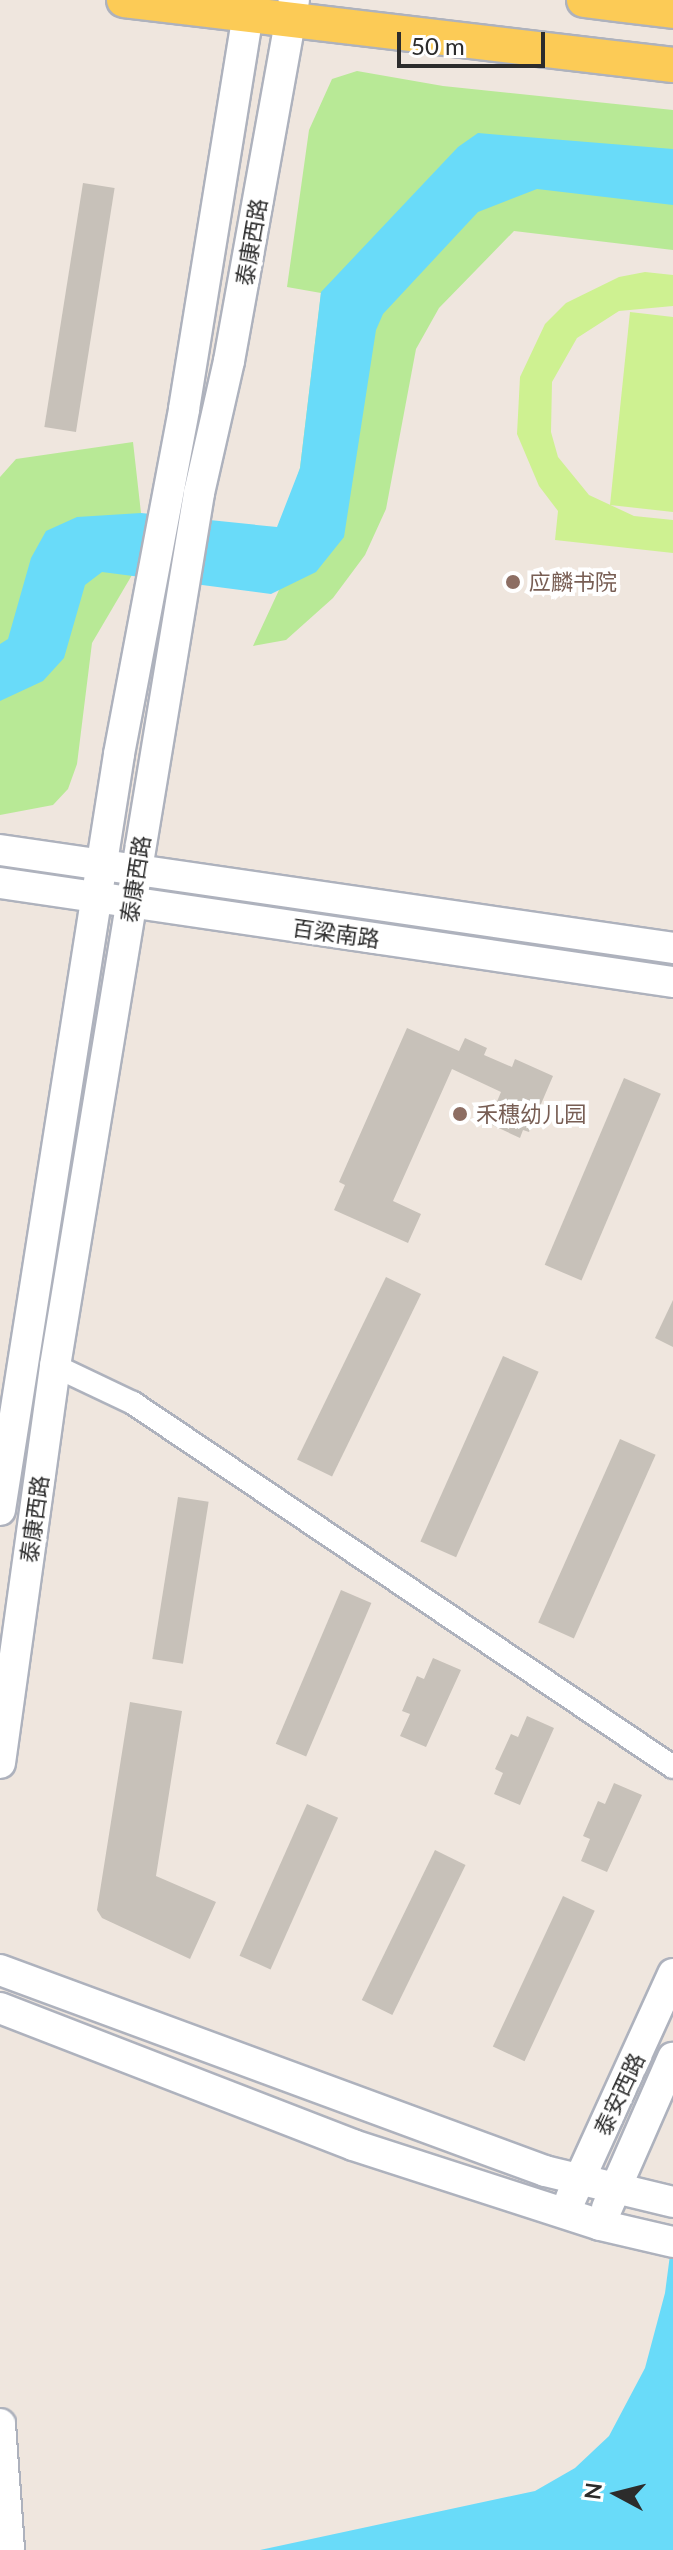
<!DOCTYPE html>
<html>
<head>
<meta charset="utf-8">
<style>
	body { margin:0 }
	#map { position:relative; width:673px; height:2550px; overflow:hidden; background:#efe6de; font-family:Lato,"Noto Sans SC",sans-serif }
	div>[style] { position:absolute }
	.green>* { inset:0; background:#b8e996 }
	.pitch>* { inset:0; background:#cef191 }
	.water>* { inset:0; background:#69dbf9 }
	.building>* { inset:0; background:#c7c1b9; transform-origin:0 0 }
	.roads { filter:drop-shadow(2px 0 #aeb2bd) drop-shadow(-2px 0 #aeb2bd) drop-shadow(0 2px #aeb2bd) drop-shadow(0 -2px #aeb2bd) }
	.street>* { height:22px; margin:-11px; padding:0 11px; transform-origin:11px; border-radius:11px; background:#fff }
	.secondary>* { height:30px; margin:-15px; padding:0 15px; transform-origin:15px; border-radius:15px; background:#fff }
	.primary>* { height:34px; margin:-17px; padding:0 17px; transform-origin:17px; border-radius:17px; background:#fccb56 }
	.dots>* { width:22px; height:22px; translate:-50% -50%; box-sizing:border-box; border:4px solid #fff; border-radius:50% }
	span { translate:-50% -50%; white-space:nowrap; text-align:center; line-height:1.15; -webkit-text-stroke:8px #fff; paint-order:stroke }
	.street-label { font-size:22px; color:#2c2c2c }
	.education-label { font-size:22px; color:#785e54 }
	.left { translate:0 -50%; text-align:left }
	.north { position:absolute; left:577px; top:2454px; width:80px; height:80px; -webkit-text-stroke:6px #fff; paint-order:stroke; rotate:277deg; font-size:22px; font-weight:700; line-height:32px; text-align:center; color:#2c2c2c }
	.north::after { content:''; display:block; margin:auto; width:28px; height:36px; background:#2c2c2c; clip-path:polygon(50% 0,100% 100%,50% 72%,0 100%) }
	.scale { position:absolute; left:397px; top:32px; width:148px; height:36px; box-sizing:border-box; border:4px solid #2c2c2c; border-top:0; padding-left:10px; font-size:24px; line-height:28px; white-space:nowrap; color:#2c2c2c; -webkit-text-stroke:6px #fff; paint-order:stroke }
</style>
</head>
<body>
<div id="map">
	<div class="green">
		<i style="clip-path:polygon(357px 71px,443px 86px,673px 110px,673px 250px,514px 231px,439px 308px,416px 349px,386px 509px,365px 555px,333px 598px,286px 640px,253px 646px,279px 590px,288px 508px,300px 468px,321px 293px,287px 287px,309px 130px,332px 79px)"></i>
		<i style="clip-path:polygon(133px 442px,141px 513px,132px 575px,92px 643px,77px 764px,68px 789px,53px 805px,0 815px,0 477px,16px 459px)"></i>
	</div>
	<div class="pitch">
		<i style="clip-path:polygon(645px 272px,673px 275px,673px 306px,619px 311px,577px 338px,552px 382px,551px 432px,558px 457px,589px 495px,634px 516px,673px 520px,673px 553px,555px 540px,558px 511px,539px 486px,517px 434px,520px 377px,545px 324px,566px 303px,619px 277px)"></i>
		<i style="clip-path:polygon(630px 312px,673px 317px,673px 512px,610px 505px)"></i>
	</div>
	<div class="water">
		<i style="clip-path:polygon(478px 133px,673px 149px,673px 205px,537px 189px,478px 212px,383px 314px,376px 330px,344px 537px,316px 572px,271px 594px,102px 572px,85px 585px,64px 658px,43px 681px,0 701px,0 644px,8px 639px,31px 558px,46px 531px,77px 517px,141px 513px,277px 527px,300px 468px,321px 292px,458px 147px)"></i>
		<i style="clip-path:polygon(673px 2232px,673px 2550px,260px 2550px,535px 2491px,575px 2468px,609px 2436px,645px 2368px,665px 2293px)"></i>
	</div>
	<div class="building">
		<i style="left:83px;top:183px;width:32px;height:247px;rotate:9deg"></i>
		<i style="clip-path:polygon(407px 1028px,459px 1051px,465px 1038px,487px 1048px,484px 1055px,512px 1067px,515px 1059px,553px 1076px,529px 1132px,523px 1130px,520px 1138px,488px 1123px,501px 1092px,452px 1069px,393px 1201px,421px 1214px,408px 1243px,334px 1210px,345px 1185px,339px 1182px)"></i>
		<i style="left:624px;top:1078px;width:40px;height:203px;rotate:23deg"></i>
		<i style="left:386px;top:1277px;width:39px;height:203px;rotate:26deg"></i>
		<i style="clip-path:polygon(673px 1300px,673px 1347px,655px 1338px)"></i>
		<i style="left:503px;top:1356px;width:39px;height:203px;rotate:24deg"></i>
		<i style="left:620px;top:1439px;width:39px;height:201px;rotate:24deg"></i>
		<i style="left:178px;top:1497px;width:31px;height:164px;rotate:9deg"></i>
		<i style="left:341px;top:1590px;width:33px;height:167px;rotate:23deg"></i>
		<i style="clip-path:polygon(433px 1658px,461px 1670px,426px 1747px,400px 1736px,410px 1714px,402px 1711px,417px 1676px,424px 1679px)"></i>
		<i style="clip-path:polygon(130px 1702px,182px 1711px,156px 1876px,216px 1902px,190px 1959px,102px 1918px,97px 1910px)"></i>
		<i style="clip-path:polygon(527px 1716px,554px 1728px,520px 1805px,494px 1794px,503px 1773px,495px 1769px,511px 1734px,518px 1737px)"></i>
		<i style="clip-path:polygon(614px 1783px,642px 1795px,607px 1872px,581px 1861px,590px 1839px,583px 1836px,598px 1801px,605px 1804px)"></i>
		<i style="left:307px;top:1804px;width:34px;height:166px;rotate:24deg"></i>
		<i style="left:435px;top:1850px;width:34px;height:167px;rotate:26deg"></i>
		<i style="left:563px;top:1896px;width:35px;height:166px;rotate:25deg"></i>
	</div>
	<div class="roads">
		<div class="street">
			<i style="left:55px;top:1366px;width:86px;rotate:25.4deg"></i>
			<i style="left:133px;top:1403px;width:651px;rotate:33.98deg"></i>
		</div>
		<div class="secondary">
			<i style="left:0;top:850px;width:680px;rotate:8.28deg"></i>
			<i style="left:0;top:883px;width:680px;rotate:8.37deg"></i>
			<i style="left:0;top:1510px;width:765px;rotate:-81.05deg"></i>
			<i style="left:119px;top:754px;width:351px;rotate:-79.3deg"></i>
			<i style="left:184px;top:409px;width:414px;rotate:-80.8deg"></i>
			<i style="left:0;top:1763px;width:401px;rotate:-82.1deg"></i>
			<i style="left:55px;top:1366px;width:885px;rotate:-80.63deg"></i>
			<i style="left:199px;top:493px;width:135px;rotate:-77.2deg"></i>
			<i style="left:229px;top:361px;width:367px;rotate:-79.8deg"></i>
			<i style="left:0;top:1970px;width:581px;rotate:20.24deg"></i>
			<i style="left:545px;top:2171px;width:132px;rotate:13.6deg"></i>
			<i style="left:0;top:2008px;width:379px;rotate:21.2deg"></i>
			<i style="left:353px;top:2145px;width:260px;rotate:17.9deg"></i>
			<i style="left:600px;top:2225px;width:75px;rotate:13.1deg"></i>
			<i style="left:571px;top:2198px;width:246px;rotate:-65.5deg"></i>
			<i style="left:607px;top:2208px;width:164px;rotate:-66.3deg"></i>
			<i style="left:0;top:2424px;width:126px;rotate:85.9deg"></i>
		</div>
		<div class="primary">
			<i style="left:124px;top:0;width:553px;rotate:6.75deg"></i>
			<i style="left:584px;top:0;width:90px;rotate:7deg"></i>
		</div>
	</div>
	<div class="dots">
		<i style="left:513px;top:582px;background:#8d6e63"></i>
		<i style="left:460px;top:1114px;background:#8d6e63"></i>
	</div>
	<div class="street-label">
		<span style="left:251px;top:242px;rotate:-80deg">泰康西路</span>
		<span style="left:135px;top:879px;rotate:-81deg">泰康西路</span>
		<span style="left:336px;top:933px;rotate:8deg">百梁南路</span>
		<span style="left:34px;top:1519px;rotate:-82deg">泰康西路</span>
		<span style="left:619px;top:2094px;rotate:-65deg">泰安西路</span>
	</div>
	<div class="education-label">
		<span class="left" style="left:529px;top:582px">应麟书院</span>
		<span class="left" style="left:476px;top:1114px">禾穗幼儿园</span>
	</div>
	<div class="north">N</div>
	<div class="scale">50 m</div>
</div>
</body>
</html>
